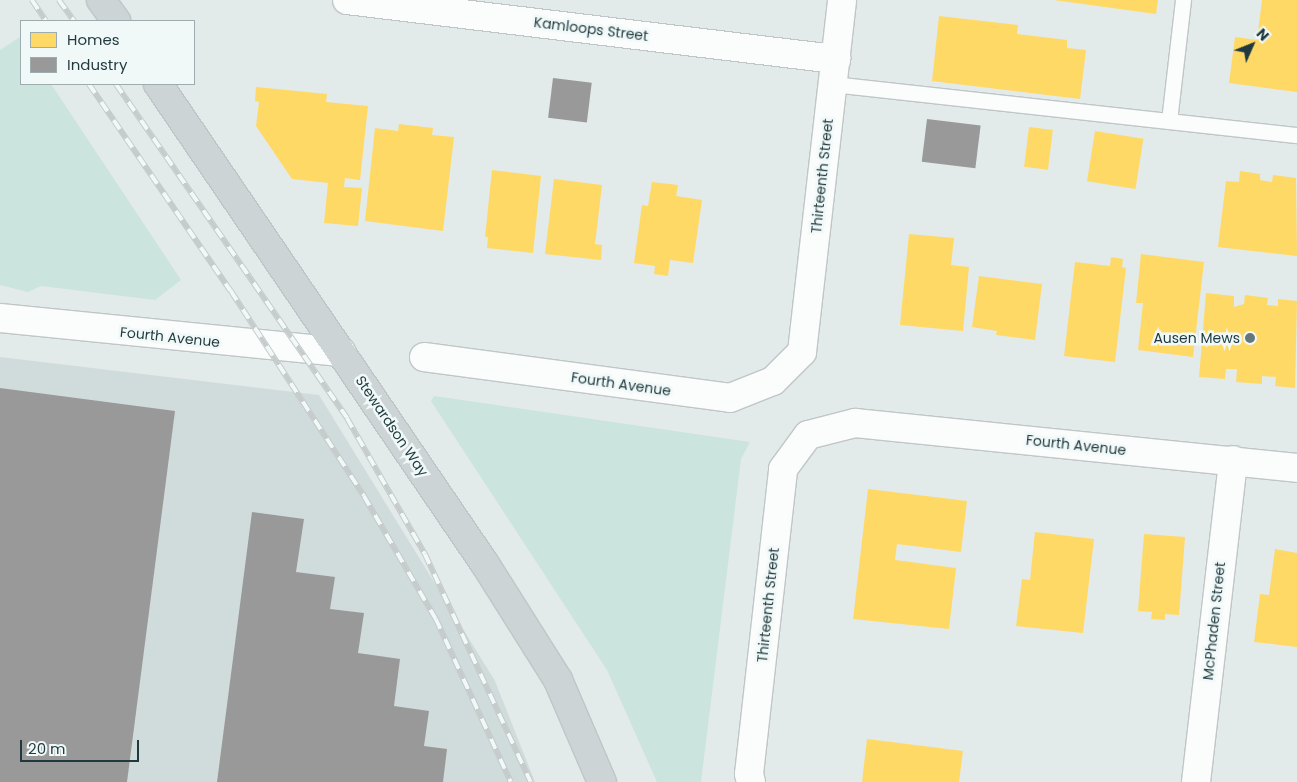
<!DOCTYPE html>
<html>
<head>
<meta charset="utf-8">
<style>
	body { margin:0 }
	#map { position:relative; width:1297px; height:782px; overflow:hidden; background:#e3eaea; font-family:Poppins,sans-serif }
	div>[style] { position:absolute }
	.built>* { inset:0; background:#d0dcdb }
	.green>* { inset:0; background:#cbe4de }
	.homes>* { inset:0; background:#ffd966; transform-origin:0 0 }
	.industry>* { inset:0; background:#999; transform-origin:0 0 }
	.roads { filter:drop-shadow(1px 0 #c0c6c7) drop-shadow(-1px 0 #c0c6c7) drop-shadow(0 1px #c0c6c7) drop-shadow(0 -1px #c0c6c7) }
	.lane>* { height:15px; margin:-7.5px; padding:0 7.5px; transform-origin:7.5px; border-radius:7.5px; background:#fbfcfc }
	.street>* { height:28px; margin:-14px; padding:0 14px; transform-origin:14px; border-radius:14px; background:#fbfcfc }
	.primary>* { height:28px; margin:-14px; padding:0 14px; transform-origin:14px; border-radius:14px; background:#cdd4d6 }
	.rail>* { height:5.5px; margin-top:-2.75px; transform-origin:0; background:repeating-linear-gradient(90deg,#f1f9f8 0 11px,#c6cbcb 0 22px); box-sizing:border-box; border-block:1px solid #c6cbcb }
	.dots>* { width:14px; height:14px; translate:-50% -50%; box-sizing:border-box; border:2px solid #f1f9f8; border-radius:50% }
	span { translate:-50% -50%; white-space:nowrap; text-align:center; line-height:1.15; -webkit-text-stroke:5px #f1f9f8; paint-order:stroke }
	.street-label { font-size:14px; color:#1f393f }
	.poi-label { font-size:14px; color:#1f393f }
	.right { translate:-100% -50%; text-align:right }
	.legend { position:absolute; left:20px; top:20px; width:175px; height:65px; box-sizing:border-box; background:#f1f9f8; border:1px solid #9dacae; margin:0; padding:6px 9px; list-style:none; font-size:15px; color:#1f393f }
	.legend li { display:flex; align-items:center; gap:10px; height:25px }
	.legend b { width:25px; border:1px solid #9dacae }
	.north { position:absolute; left:1227px; top:20px; width:50px; height:50px; -webkit-text-stroke:4px #f1f9f8; paint-order:stroke; rotate:46deg; font-size:14px; font-weight:700; line-height:20px; text-align:center; color:#1f393f }
	.north::after { content:''; display:block; margin:auto; width:18px; height:22px; background:#1f393f; clip-path:polygon(50% 0,100% 100%,50% 72%,0 100%) }
	.scale { position:absolute; left:20px; top:740px; width:119px; height:22px; box-sizing:border-box; border:2px solid #1f393f; border-top:0; padding-left:6px; font-size:15px; line-height:18px; white-space:nowrap; color:#1f393f; -webkit-text-stroke:4px #f1f9f8; paint-order:stroke }
</style>
</head>
<body>
<div id="map">
	<div class="built">
		<i style="clip-path:polygon(0 357px,319px 395px,495px 681px,535px 782px,0 782px)"></i>
	</div>
	<div class="green">
		<i style="clip-path:polygon(20px 37px,21px 84px,51px 84px,181px 280px,155px 300px,41px 286px,28px 292px,0 285px,0 50px)"></i>
		<i style="clip-path:polygon(434px 396px,750px 442px,741px 459px,701px 782px,657px 782px,607px 670px,431px 401px)"></i>
	</div>
	<div class="homes">
		<i style="clip-path:polygon(1054px 0,1158px 0,1156px 14px)"></i>
		<i style="clip-path:polygon(1262px 0,1297px 0,1297px 92px,1229px 83px,1235px 37px,1257px 40px)"></i>
		<i style="clip-path:polygon(939px 16px,1018px 25px,1017px 34px,1067px 40px,1067px 48px,1086px 50px,1080px 99px,932px 81px)"></i>
		<i style="clip-path:polygon(256px 87px,327px 94px,326px 102px,368px 106px,360px 180px,345px 178px,344px 187px,362px 188px,358px 226px,324px 223px,328px 183px,292px 179px,256px 126px,259px 102px,255px 101px)"></i>
		<i style="clip-path:polygon(399px 124px,433px 128px,432px 135px,454px 137px,443px 231px,365px 221px,375px 128px,398px 131px)"></i>
		<i style="left:1029px;top:127px;width:24px;height:40px;rotate:7deg"></i>
		<i style="left:1095px;top:131px;width:49px;height:51px;rotate:9deg"></i>
		<i style="clip-path:polygon(492px 170px,541px 176px,533px 253px,487px 248px,488px 237px,485px 237px)"></i>
		<i style="clip-path:polygon(1240px 171px,1260px 174px,1260px 180px,1272px 182px,1273px 175px,1296px 178px,1297px 256px,1218px 247px,1226px 181px,1239px 182px)"></i>
		<i style="clip-path:polygon(554px 179px,602px 185px,595px 244px,602px 245px,601px 260px,545px 254px)"></i>
		<i style="clip-path:polygon(652px 182px,678px 185px,676px 196px,702px 200px,693px 263px,670px 260px,668px 276px,654px 274px,655px 266px,634px 263px,642px 205px,648px 206px)"></i>
		<i style="clip-path:polygon(909px 234px,954px 238px,951px 265px,969px 267px,963px 331px,900px 325px)"></i>
		<i style="clip-path:polygon(1141px 254px,1204px 262px,1193px 357px,1138px 350px,1143px 303px,1136px 303px)"></i>
		<i style="clip-path:polygon(1111px 257px,1123px 259px,1122px 267px,1126px 268px,1115px 362px,1064px 356px,1075px 262px,1110px 266px)"></i>
		<i style="clip-path:polygon(979px 276px,1042px 284px,1035px 340px,996px 335px,997px 331px,972px 327px)"></i>
		<i style="clip-path:polygon(1206px 293px,1234px 296px,1234px 307px,1244px 304px,1245px 295px,1268px 298px,1267px 305px,1278px 306px,1278px 299px,1297px 301px,1295px 388px,1275px 386px,1276px 377px,1262px 376px,1262px 384px,1236px 382px,1237px 369px,1226px 369px,1225px 379px,1199px 377px)"></i>
		<i style="clip-path:polygon(868px 489px,967px 501px,961px 552px,897px 544px,895px 560px,956px 568px,949px 629px,853px 619px)"></i>
		<i style="clip-path:polygon(1035px 532px,1094px 539px,1083px 633px,1016px 626px,1022px 579px,1030px 580px)"></i>
		<i style="clip-path:polygon(1144px 534px,1185px 537px,1179px 615px,1165px 614px,1165px 620px,1151px 619px,1152px 612px,1138px 611px)"></i>
		<i style="clip-path:polygon(1275px 549px,1297px 553px,1297px 647px,1254px 642px,1260px 594px,1269px 595px)"></i>
		<i style="clip-path:polygon(867px 739px,963px 751px,959px 782px,862px 782px)"></i>
	</div>
	<div class="industry">
		<i style="left:553px;top:78px;width:39px;height:40px;rotate:7deg"></i>
		<i style="left:927px;top:119px;width:54px;height:43px;rotate:7deg"></i>
		<i style="clip-path:polygon(0 388px,175px 411px,127px 782px,0 782px)"></i>
		<i style="clip-path:polygon(252px 512px,304px 519px,296px 572px,335px 577px,330px 609px,364px 613px,358px 653px,400px 659px,394px 706px,429px 711px,424px 746px,447px 749px,443px 782px,217px 782px)"></i>
	</div>
	<div class="roads">
		<div class="lane">
			<i style="left:833px;top:84px;width:467px;rotate:6.3deg"></i>
			<i style="left:1169px;top:121px;width:122px;rotate:-83.4deg"></i>
		</div>
		<div class="street">
			<i style="left:347px;top:0;width:493px;rotate:6.9deg"></i>
			<i style="left:0;top:318px;width:343px;rotate:5.7deg"></i>
			<i style="left:424px;top:357px;width:309px;rotate:7.6deg"></i>
			<i style="left:730px;top:398px;width:46px;rotate:-21.6deg"></i>
			<i style="left:773px;top:381px;width:41px;rotate:-45deg"></i>
			<i style="left:802px;top:352px;width:354px;rotate:-83.5deg"></i>
			<i style="left:751px;top:782px;width:8px;rotate:-104deg"></i>
			<i style="left:749px;top:774px;width:307px;rotate:-83.6deg"></i>
			<i style="left:783px;top:469px;width:42px;rotate:-53.7deg"></i>
			<i style="left:808px;top:435px;width:49px;rotate:-14.3deg"></i>
			<i style="left:855px;top:423px;width:444px;rotate:5.8deg"></i>
			<i style="left:1196px;top:782px;width:324px;rotate:-83.4deg"></i>
		</div>
		<div class="primary">
			<i style="left:101px;top:0;width:26px;rotate:54deg"></i>
			<i style="left:158px;top:84px;width:581px;rotate:55.74deg"></i>
			<i style="left:485px;top:564px;width:137px;rotate:57.8deg"></i>
			<i style="left:558px;top:680px;width:111px;rotate:66.7deg"></i>
		</div>
	</div>
	<div class="rail">
		<i style="left:32px;top:0;width:25px;rotate:56deg"></i>
		<i style="left:59px;top:0;width:26px;rotate:54deg"></i>
		<i style="left:89px;top:84px;width:251px;rotate:55.6deg"></i>
		<i style="left:231px;top:291px;width:244px;rotate:57deg"></i>
		<i style="left:364px;top:496px;width:143px;rotate:59.7deg"></i>
		<i style="left:436px;top:619px;width:179px;rotate:65.3deg"></i>
		<i style="left:116px;top:84px;width:406px;rotate:55.3deg"></i>
		<i style="left:347px;top:418px;width:157px;rotate:60.2deg"></i>
		<i style="left:425px;top:554px;width:251px;rotate:65.1deg"></i>
	</div>
	<div class="dots">
		<i style="left:1250px;top:338px;background:#64777b"></i>
	</div>
	<div class="street-label">
		<span style="left:591px;top:29px;rotate:7deg">Kamloops Street</span>
		<span style="left:822px;top:176px;rotate:-84deg">Thirteenth Street</span>
		<span style="left:170px;top:337px;rotate:6deg">Fourth Avenue</span>
		<span style="left:621px;top:384px;rotate:8deg">Fourth Avenue</span>
		<span style="left:392px;top:426px;rotate:56deg">Stewardson Way</span>
		<span style="left:1076px;top:445px;rotate:6deg">Fourth Avenue</span>
		<span style="left:768px;top:605px;rotate:-84deg">Thirteenth Street</span>
		<span style="left:1214px;top:621px;rotate:-84deg">McPhaden Street</span>
	</div>
	<div class="poi-label">
		<span class="right" style="left:1240px;top:338px">Ausen Mews</span>
	</div>
	<ul class="legend">
	<li><b style="height:14px;background:#ffd966"></b>Homes</li>
	<li><b style="height:14px;background:#999"></b>Industry</li>
	</ul>
	<div class="north">N</div>
	<div class="scale">20 m</div>
</div>
</body>
</html>
